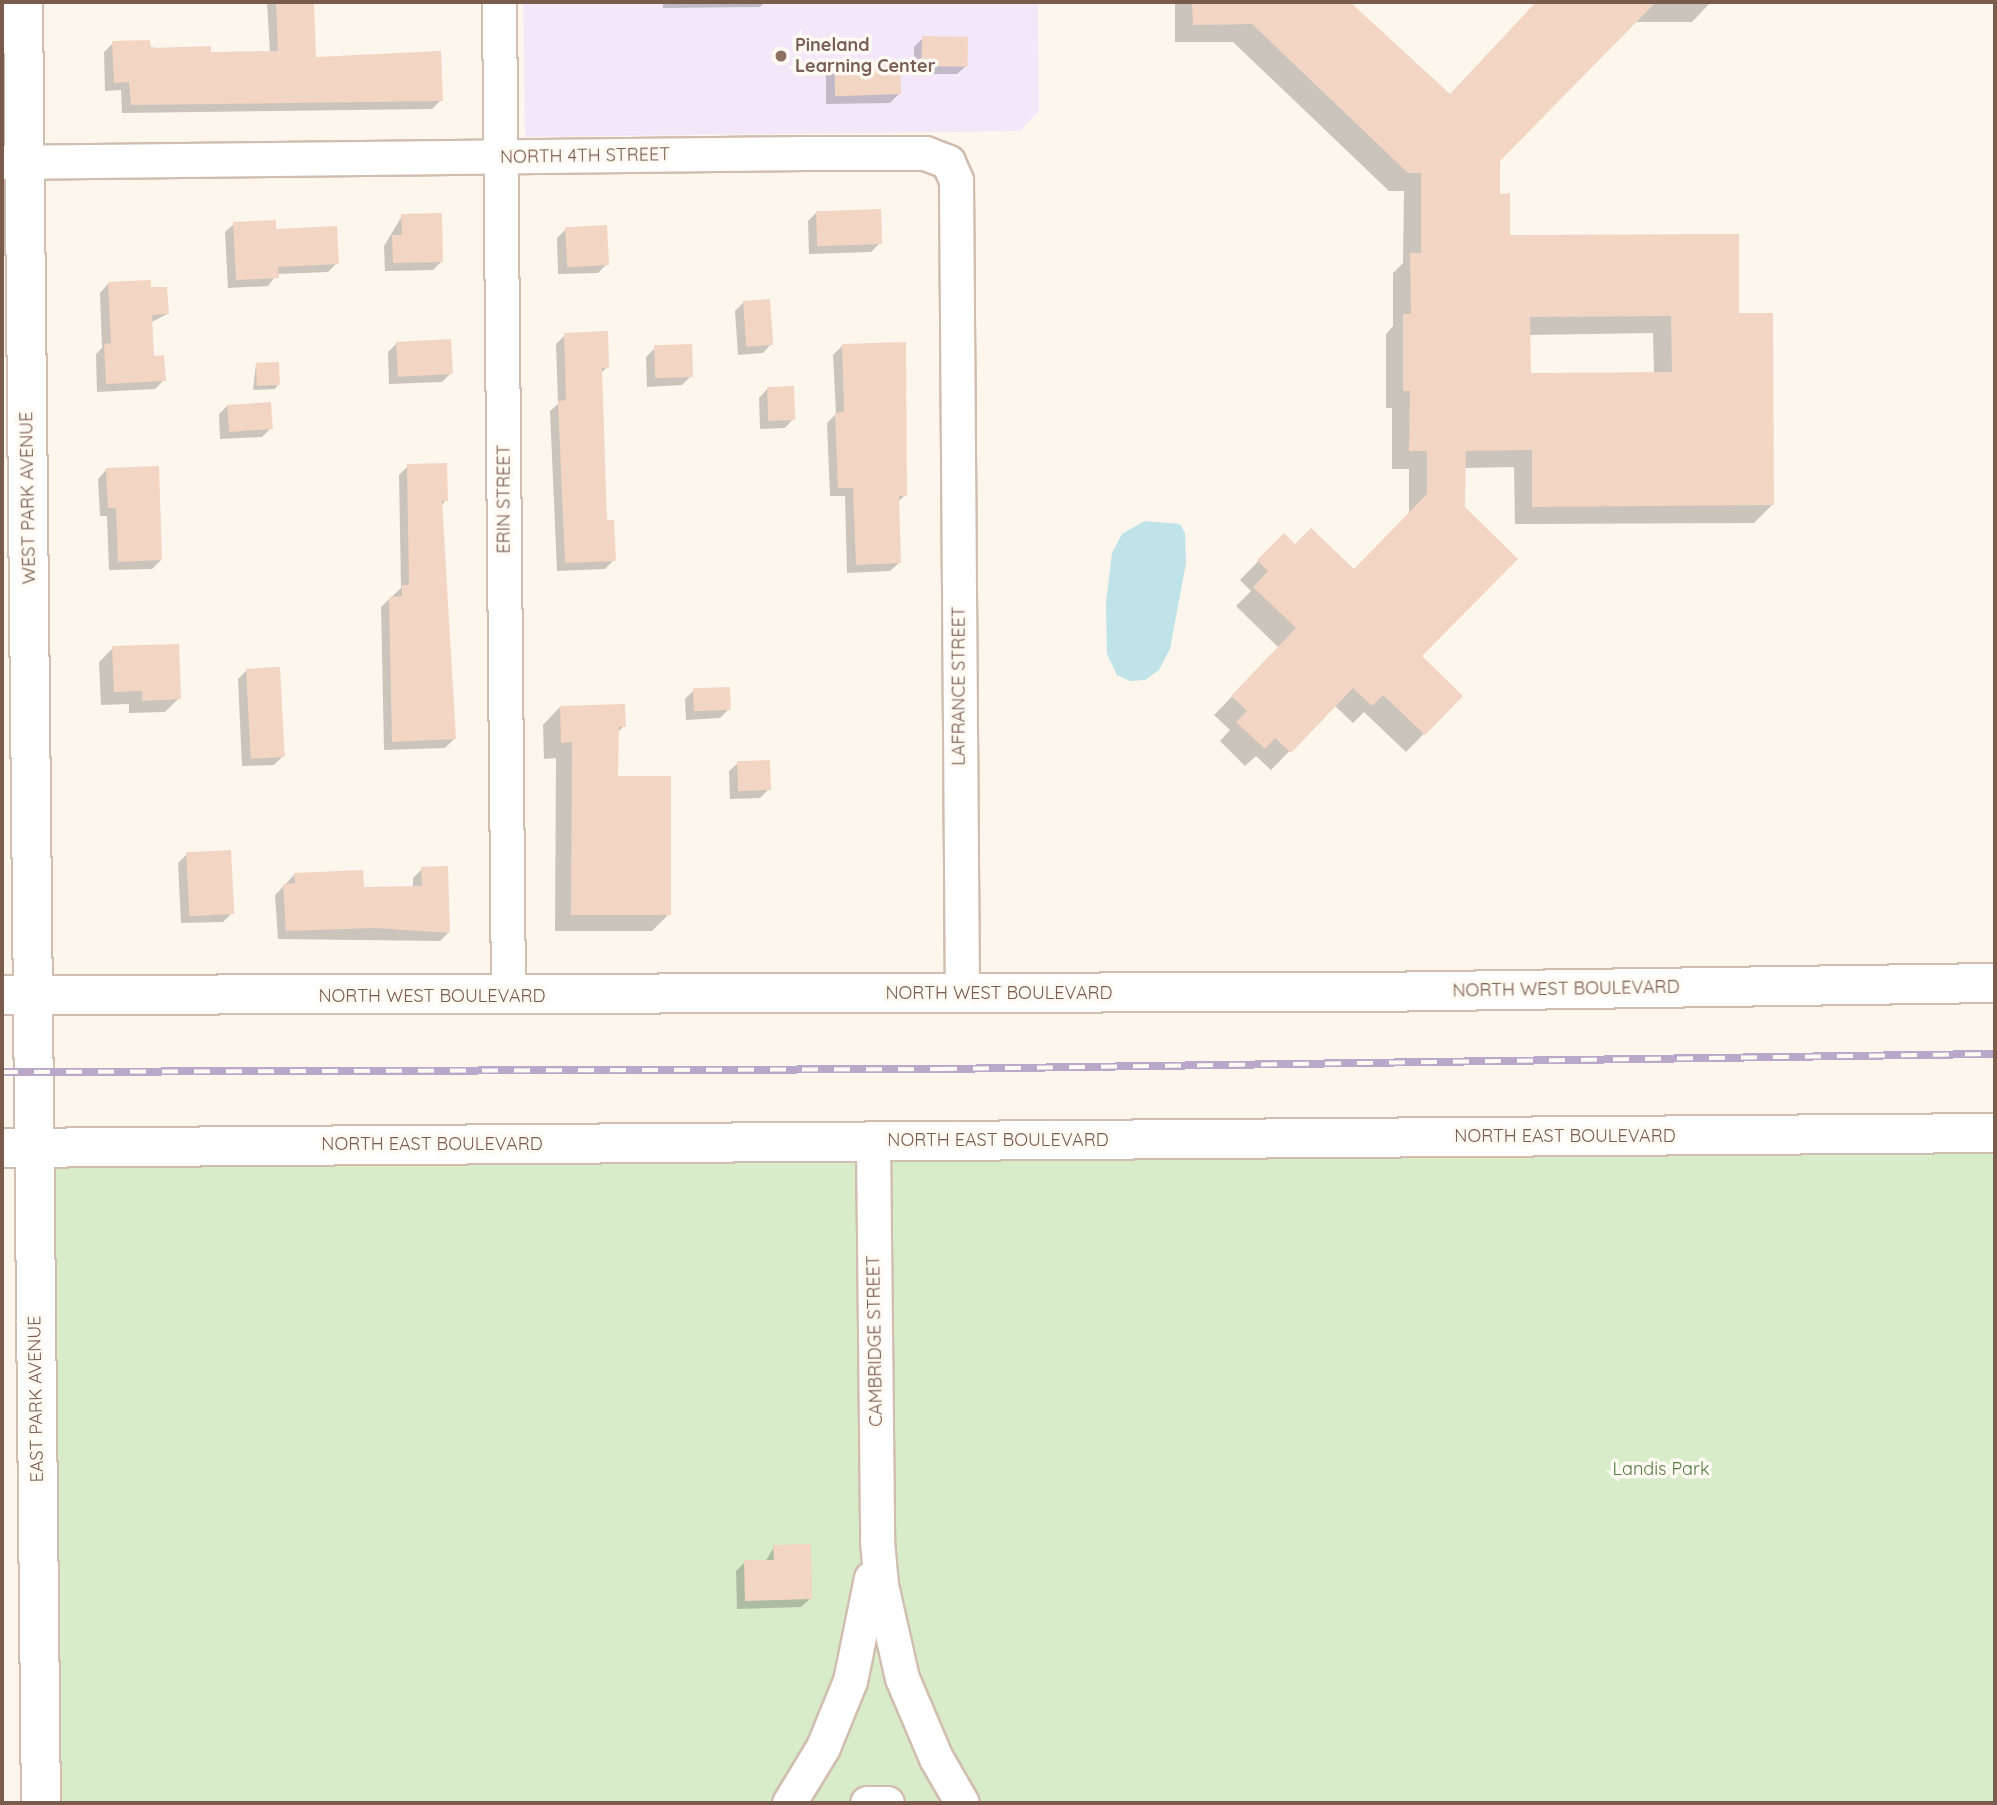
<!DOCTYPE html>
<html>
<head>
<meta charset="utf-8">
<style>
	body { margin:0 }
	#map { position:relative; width:1997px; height:1805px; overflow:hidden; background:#fdf6ec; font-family:Quicksand,sans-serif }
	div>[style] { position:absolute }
	.education>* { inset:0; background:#f3e8fa }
	.green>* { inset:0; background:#d8ecc9; transform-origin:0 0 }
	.water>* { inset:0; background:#bfe3e8 }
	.shadow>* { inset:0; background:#0003 }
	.building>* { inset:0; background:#f3d5c3; transform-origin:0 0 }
	.roads { filter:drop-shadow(2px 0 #d1beb0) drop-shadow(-2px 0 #d1beb0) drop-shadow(0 2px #d1beb0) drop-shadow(0 -2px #d1beb0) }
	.minor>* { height:33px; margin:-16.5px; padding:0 16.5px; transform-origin:16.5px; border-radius:16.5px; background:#fff }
	.secondary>* { height:38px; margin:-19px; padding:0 19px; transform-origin:19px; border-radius:19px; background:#fff }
	.rail>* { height:8px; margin-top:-4px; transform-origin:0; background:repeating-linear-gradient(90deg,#fffaf3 0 16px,#b9a8c9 0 32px); box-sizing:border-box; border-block:2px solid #b9a8c9 }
	.dots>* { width:19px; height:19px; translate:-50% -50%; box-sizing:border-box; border:4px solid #fffaf3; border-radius:50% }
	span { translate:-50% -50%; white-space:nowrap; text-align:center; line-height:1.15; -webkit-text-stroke:7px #fffaf3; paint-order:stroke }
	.education-label { font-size:18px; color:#785e54; font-weight:700 }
	.left { translate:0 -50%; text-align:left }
	.street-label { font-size:18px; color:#7a5c4d }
	.park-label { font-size:18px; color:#537a41 }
	.frame { position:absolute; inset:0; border:4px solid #7a5c4d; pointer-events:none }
</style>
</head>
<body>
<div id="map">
	<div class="education">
		<i style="clip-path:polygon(523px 2px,1038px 2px,1039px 111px,1020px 131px,525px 137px)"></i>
	</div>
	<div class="green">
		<i style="left:1995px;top:1133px;width:670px;height:1962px;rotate:90deg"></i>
	</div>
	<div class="water">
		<i style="clip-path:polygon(1144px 521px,1180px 524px,1185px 533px,1186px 563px,1170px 649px,1159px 670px,1145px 680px,1130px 681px,1117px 675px,1107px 654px,1106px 602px,1112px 553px,1122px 534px)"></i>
	</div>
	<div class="shadow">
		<i style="clip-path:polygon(267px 2px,312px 2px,315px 59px,441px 100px,432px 109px,122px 113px,121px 90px,105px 91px,104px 52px,113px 43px,209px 54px,270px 53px)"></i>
		<i style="clip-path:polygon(663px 2px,765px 2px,760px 7px,663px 8px)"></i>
		<i style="clip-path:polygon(evenodd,1175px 2px,1348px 2px,1450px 95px,1538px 2px,1711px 2px,1692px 22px,1633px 22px,1499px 160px,1499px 195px,1508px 237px,1738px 315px,1772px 505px,1754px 523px,1515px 524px,1514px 467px,1464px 468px,1420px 656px,1461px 696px,1406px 752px,1364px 712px,1353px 723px,1334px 705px,1271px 770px,1256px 756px,1245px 766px,1220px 741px,1230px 730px,1214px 715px,1279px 648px,1236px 606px,1251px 591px,1240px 580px,1284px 535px,1295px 546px,1354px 571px,1409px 514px,1409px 469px,1392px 469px,1392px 408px,1386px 408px,1386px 334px,1393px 326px,1393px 273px,1403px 263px,1404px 191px,1389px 191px,1233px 42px,1175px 42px,1175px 2px,1653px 333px,1654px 374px,1529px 375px,1529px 335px,1653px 333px)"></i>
		<i style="clip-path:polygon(923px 38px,966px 66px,957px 74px,914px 74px,914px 47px)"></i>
		<i style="clip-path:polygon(835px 64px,899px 94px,890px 103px,826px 104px,826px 73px)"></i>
		<i style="clip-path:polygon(817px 212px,880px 243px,871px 252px,809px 254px,808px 221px)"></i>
		<i style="clip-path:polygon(402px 216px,442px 261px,433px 270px,385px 271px,384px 246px)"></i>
		<i style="clip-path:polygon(234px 224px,275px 231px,337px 263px,328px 272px,277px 274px,268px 286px,228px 288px,225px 232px)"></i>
		<i style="clip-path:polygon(566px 229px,607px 264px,598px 273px,558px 274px,557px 238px)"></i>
		<i style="clip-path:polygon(108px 284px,149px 289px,167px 314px,150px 323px,153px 358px,164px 380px,155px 389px,97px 392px,96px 354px,102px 348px,100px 293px)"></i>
		<i style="clip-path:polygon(744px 302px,771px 344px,763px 353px,738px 355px,735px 311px)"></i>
		<i style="clip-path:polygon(565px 335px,607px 367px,601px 373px,605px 522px,614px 560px,605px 569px,557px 571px,550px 411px,558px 404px,556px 344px)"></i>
		<i style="clip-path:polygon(397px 343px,451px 373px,442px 382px,389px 384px,388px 352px)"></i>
		<i style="clip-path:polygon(842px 346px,905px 495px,897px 503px,899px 563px,890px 571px,847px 573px,845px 496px,830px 496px,827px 423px,836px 414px,833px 355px)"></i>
		<i style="clip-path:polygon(655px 348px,691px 376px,682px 385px,647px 387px,646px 357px)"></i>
		<i style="clip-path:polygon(256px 364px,278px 385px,275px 389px,253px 390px)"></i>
		<i style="clip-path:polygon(767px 389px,793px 419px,785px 428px,760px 429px,759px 398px)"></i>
		<i style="clip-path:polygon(227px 406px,271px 428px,262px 437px,220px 439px,219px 414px)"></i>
		<i style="clip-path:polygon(408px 466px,446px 500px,441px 506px,454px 739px,445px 748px,384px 750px,381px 607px,401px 588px,399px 475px)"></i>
		<i style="clip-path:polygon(106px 470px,161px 560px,152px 569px,109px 570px,107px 516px,100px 516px,98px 479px)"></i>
		<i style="clip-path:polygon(113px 648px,179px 698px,165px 712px,129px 713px,129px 704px,101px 705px,99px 662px)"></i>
		<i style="clip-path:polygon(247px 670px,283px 756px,274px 765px,242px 766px,238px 679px)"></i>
		<i style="clip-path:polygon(694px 690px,729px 709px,720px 718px,686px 720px,685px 699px)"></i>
		<i style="clip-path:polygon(560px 707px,624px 726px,617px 733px,617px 777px,669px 914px,652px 931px,555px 931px,556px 758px,544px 759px,543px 725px)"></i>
		<i style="clip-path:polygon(738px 763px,769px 789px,760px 798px,730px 799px,729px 771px)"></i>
		<i style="clip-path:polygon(187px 854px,232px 913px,223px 922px,181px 923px,178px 863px)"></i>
		<i style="clip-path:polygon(422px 869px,449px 932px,440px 941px,278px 939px,275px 895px,295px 874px,362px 888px,413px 888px,413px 878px)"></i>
		<i style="clip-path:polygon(774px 1547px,810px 1599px,801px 1607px,737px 1609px,736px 1571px,745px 1562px,765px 1562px)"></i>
	</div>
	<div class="building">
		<i style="clip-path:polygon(276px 2px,314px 2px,316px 57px,441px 51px,443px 101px,131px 105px,129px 82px,114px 83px,112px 41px,150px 40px,151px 48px,211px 46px,211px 52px,278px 51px)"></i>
		<i style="clip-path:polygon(evenodd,1192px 2px,1350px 2px,1450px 94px,1536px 2px,1656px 2px,1500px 161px,1500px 194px,1510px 193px,1510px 235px,1739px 234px,1739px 313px,1773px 313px,1774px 505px,1532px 507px,1532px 450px,1466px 451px,1465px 507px,1518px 559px,1422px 656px,1463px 696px,1425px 735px,1383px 695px,1372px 706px,1353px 688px,1291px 753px,1275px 738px,1265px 749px,1236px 722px,1247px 711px,1231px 696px,1296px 628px,1253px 587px,1268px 571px,1257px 560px,1284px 533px,1295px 544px,1311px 528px,1354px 569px,1427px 494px,1427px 451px,1409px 451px,1410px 391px,1403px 391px,1403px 314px,1411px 314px,1410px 253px,1421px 253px,1421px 173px,1408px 173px,1252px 24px,1193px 25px,1192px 2px,1671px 316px,1672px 372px,1531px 373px,1530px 317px,1671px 316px)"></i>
		<i style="left:922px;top:36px;width:46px;height:30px;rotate:1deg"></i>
		<i style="left:900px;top:60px;width:34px;height:66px;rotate:88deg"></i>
		<i style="left:881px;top:209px;width:35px;height:65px;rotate:88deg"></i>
		<i style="clip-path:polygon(442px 213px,443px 262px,393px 263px,392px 235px,402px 235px,401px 214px)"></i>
		<i style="clip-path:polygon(276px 220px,276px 229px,337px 226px,339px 264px,278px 267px,279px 278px,236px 280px,233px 222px)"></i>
		<i style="left:607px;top:225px;width:40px;height:42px;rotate:87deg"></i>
		<i style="clip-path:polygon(151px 280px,151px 287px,167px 287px,169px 314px,152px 315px,154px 356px,164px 355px,166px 381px,106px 384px,104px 344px,111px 343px,108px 282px)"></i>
		<i style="left:770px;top:299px;width:46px;height:27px;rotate:86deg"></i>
		<i style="clip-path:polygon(608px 331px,609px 368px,602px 368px,607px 520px,614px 520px,616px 561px,565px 563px,558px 401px,566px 400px,564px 333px)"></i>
		<i style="left:451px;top:339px;width:35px;height:55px;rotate:87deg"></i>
		<i style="clip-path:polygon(906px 342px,907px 496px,899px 496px,901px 563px,856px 565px,853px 488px,838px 488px,835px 413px,844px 412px,842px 344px)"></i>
		<i style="left:692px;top:344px;width:33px;height:38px;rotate:88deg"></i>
		<i style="left:279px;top:362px;width:23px;height:23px;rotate:88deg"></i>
		<i style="left:794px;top:386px;width:34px;height:27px;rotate:88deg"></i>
		<i style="left:271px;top:402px;width:27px;height:44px;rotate:86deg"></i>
		<i style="clip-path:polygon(447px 463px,448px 501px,442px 501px,456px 739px,392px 742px,389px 597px,402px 596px,402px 585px,409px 585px,407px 464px)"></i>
		<i style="clip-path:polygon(159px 466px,162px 560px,118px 562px,116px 508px,108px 508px,106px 468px)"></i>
		<i style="clip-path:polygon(179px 644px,181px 699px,142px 701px,142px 691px,114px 692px,112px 646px)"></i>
		<i style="left:280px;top:667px;width:90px;height:34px;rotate:87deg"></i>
		<i style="left:730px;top:687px;width:23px;height:37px;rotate:88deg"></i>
		<i style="clip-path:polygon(625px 704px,626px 727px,619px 727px,618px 776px,671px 776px,671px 915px,571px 915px,572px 742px,561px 743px,560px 706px)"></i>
		<i style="left:770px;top:760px;width:30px;height:33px;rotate:88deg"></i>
		<i style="left:231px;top:850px;width:64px;height:45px;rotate:87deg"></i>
		<i style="clip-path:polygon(448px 866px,450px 933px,376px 928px,286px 931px,283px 884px,295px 883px,294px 873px,363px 870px,364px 887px,422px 886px,421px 867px)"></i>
		<i style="clip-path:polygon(811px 1544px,812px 1599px,745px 1601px,744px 1560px,774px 1560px,773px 1545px)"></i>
	</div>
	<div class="roads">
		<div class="minor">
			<i style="left:499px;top:2px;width:994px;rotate:89.48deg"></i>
			<i style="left:2px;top:162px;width:803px;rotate:-0.64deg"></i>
			<i style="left:805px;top:153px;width:120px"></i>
			<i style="left:925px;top:153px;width:25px;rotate:21deg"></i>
			<i style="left:948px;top:162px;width:20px;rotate:66deg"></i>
			<i style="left:956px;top:180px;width:813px;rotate:89.58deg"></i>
			<i style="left:873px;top:1141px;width:400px;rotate:89.4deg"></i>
			<i style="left:877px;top:1541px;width:44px;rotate:84.8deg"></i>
			<i style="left:881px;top:1585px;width:95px;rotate:77.3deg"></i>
			<i style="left:902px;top:1678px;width:87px;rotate:67deg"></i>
			<i style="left:936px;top:1758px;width:52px;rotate:60deg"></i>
			<i style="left:789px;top:1803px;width:66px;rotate:-58.7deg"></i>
			<i style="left:823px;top:1747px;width:71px;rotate:-67.8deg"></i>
			<i style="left:850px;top:1681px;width:105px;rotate:-78.5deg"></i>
			<i style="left:867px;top:1803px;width:20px"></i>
		</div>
		<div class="secondary">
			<i style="left:23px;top:2px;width:1801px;rotate:89.43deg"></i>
			<i style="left:2px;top:995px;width:1371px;rotate:-0.13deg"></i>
			<i style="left:1373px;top:992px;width:622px;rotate:-0.83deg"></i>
			<i style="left:2px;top:1148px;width:1993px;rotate:-0.43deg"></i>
		</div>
	</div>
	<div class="rail">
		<i style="left:2px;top:1072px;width:939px;rotate:-0.18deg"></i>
		<i style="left:941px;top:1069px;width:1054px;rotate:-0.82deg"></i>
	</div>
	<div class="dots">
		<i style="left:781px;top:56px;background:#8d6e63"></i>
	</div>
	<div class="education-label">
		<span class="left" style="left:795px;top:56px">Pineland<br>Learning Center</span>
	</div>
	<div class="street-label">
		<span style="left:585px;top:156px;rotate:-1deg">NORTH 4TH STREET</span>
		<span style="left:28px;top:498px;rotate:-91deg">WEST PARK AVENUE</span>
		<span style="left:504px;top:499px;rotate:-90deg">ERIN STREET</span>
		<span style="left:959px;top:686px;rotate:-90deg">LAFRANCE STREET</span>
		<span style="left:1566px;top:989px;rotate:-1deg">NORTH WEST BOULEVARD</span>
		<span style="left:999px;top:993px">NORTH WEST BOULEVARD</span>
		<span style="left:432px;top:996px">NORTH WEST BOULEVARD</span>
		<span style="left:1565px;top:1136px">NORTH EAST BOULEVARD</span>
		<span style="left:998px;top:1140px">NORTH EAST BOULEVARD</span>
		<span style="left:432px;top:1144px">NORTH EAST BOULEVARD</span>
		<span style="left:875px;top:1341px;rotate:-91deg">CAMBRIDGE STREET</span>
		<span style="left:36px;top:1399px;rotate:-91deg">EAST PARK AVENUE</span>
	</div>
	<div class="park-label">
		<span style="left:1661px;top:1469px">Landis Park</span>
	</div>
	<div class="frame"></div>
</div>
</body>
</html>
